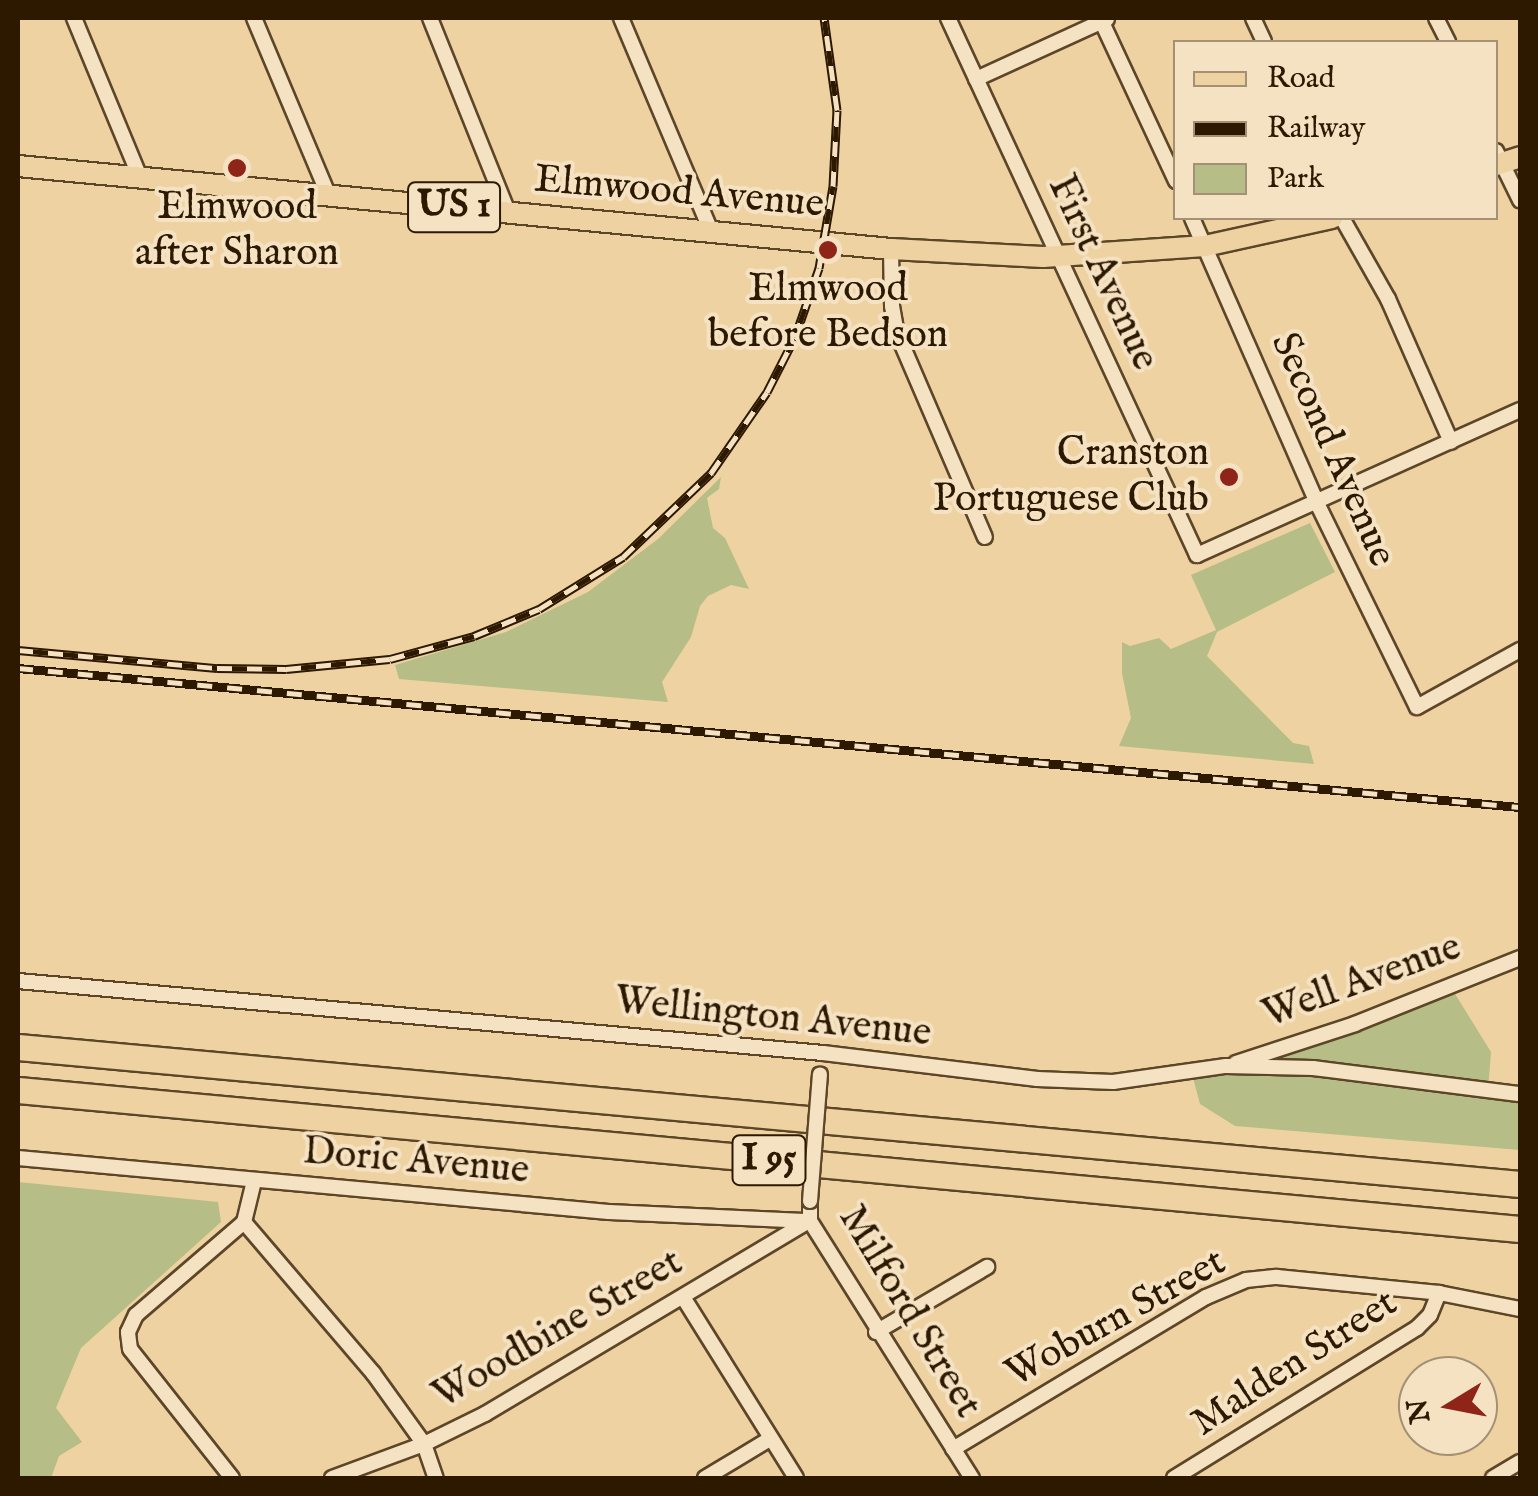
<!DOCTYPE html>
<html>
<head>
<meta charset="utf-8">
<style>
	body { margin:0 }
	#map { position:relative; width:1538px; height:1496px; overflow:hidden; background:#eed2a2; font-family:"IM FELL English",serif }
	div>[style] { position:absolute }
	.green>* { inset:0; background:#b6bd86 }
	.roads { filter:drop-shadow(2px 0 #5d4628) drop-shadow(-2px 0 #5d4628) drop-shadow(0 2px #5d4628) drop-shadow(0 -2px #5d4628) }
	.street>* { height:14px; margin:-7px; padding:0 7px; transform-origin:7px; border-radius:7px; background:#f4e2c3 }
	.primary>* { height:20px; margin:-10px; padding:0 10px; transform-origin:10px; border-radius:10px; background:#eed2a2 }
	.highway>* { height:25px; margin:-12.5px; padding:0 12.5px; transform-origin:12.5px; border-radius:12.5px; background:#eed2a2 }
	.rail>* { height:9px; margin-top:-4.5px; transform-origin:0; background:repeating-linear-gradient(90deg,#f4e2c3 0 15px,#2d1800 0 30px); box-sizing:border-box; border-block:2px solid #2d1800 }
	.bridges { filter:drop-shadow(2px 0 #5d4628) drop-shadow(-2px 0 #5d4628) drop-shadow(0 2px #5d4628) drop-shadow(0 -2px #5d4628) }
	.street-bridge>* { height:14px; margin:-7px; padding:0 7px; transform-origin:7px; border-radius:7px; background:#f4e2c3 }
	.dots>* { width:28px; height:28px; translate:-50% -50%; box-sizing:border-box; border:5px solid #f4e2c3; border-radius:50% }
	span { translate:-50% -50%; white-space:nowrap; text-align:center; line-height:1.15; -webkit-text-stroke:8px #f4e2c3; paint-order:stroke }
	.shield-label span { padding:2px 8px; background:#f4e2c3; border:2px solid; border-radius:8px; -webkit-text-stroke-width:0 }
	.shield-label { font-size:38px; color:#2d1800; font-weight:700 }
	.street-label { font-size:40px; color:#2d1800 }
	.poi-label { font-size:40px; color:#2d1800 }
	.right { translate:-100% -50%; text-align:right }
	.frame { position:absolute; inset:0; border:20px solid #2d1800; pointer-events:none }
	.legend { position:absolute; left:1173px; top:40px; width:325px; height:180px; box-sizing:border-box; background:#f4e2c3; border:2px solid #a49175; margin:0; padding:12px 18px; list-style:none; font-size:30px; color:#2d1800 }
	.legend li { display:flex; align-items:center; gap:20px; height:50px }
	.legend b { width:50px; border:2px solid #a49175 }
	.north { position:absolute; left:1398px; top:1356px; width:100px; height:100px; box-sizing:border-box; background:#f4e2c3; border:2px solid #a49175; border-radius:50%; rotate:260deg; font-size:28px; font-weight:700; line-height:40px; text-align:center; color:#2d1800 }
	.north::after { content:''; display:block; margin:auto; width:35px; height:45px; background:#8f2418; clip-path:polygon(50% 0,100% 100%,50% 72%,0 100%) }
</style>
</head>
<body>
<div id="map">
	<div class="green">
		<i style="clip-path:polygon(721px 477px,719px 489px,707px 498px,713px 528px,725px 538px,749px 589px,731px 585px,708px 596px,700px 606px,691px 637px,662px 682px,668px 702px,399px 679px,395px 665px,506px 632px,588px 592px,658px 539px)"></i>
		<i style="clip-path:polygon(1310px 523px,1335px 572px,1217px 632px,1207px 656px,1293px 743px,1309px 746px,1314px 764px,1119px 746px,1131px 718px,1122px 673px,1122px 642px,1130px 646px,1159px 638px,1171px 649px,1216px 630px,1191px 575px)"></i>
		<i style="clip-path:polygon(1452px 989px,1491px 1052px,1488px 1090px,1520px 1095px,1520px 1150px,1235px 1126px,1200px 1104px,1192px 1074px)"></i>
		<i style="clip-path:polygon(18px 1182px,218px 1202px,221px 1222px,81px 1348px,56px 1408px,82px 1442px,59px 1456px,51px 1478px,18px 1478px)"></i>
	</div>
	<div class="roads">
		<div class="street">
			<i style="left:74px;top:18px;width:172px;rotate:67.5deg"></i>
			<i style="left:254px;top:18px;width:193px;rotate:67.2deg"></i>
			<i style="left:430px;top:18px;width:209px;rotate:68.1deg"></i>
			<i style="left:621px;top:18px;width:229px;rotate:67.1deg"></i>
			<i style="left:948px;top:18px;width:592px;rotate:65.12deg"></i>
			<i style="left:1197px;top:555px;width:354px;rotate:-24.2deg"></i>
			<i style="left:1100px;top:18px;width:180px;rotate:65deg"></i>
			<i style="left:1253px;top:18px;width:26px;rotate:65deg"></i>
			<i style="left:1436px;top:18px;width:27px;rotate:63deg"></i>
			<i style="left:976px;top:79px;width:144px;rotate:-24.6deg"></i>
			<i style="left:1496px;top:151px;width:55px;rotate:63.9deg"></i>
			<i style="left:1192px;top:218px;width:311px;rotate:66.3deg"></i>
			<i style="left:1317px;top:503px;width:227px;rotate:63.9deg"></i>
			<i style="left:1417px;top:707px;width:118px;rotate:-29deg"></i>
			<i style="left:1342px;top:218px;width:93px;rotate:60.4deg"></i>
			<i style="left:1388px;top:299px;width:156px;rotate:66.2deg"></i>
			<i style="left:891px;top:249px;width:57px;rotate:89deg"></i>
			<i style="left:892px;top:306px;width:27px;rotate:80deg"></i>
			<i style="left:897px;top:333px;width:222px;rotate:66.7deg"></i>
			<i style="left:18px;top:981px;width:808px;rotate:5.11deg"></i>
			<i style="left:823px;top:1053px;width:216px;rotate:6.9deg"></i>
			<i style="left:1037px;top:1079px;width:76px;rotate:2.3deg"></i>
			<i style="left:1113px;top:1082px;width:114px;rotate:-8.1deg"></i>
			<i style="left:1226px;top:1066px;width:87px;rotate:1.3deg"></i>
			<i style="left:1313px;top:1068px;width:209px;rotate:7.2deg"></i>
			<i style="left:1236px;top:1063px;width:125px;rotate:-18.1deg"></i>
			<i style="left:1355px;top:1024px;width:178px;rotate:-21.8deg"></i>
			<i style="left:18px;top:1158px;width:593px;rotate:5.22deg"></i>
			<i style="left:609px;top:1212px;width:201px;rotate:2.6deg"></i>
			<i style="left:254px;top:1181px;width:42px;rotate:103.7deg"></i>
			<i style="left:244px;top:1222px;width:199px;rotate:49.5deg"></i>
			<i style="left:373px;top:1373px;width:87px;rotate:54.3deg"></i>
			<i style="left:424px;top:1444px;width:36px;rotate:71deg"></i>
			<i style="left:810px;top:1201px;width:20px;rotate:90deg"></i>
			<i style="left:810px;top:1221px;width:304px;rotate:57.8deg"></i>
			<i style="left:683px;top:1297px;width:213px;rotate:58deg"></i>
			<i style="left:876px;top:1332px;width:129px;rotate:-30.4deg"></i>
			<i style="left:953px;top:1449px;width:295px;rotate:-31deg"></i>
			<i style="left:1206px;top:1297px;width:43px;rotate:-23deg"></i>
			<i style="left:1246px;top:1280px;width:31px;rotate:-6deg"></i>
			<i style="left:1277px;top:1277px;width:163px;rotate:5.6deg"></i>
			<i style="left:1439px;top:1293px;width:83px;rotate:11.2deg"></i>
			<i style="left:232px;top:1478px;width:164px;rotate:-128.3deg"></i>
			<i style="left:130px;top:1349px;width:17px;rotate:-97deg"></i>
			<i style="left:128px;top:1332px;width:19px;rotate:-65deg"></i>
			<i style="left:136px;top:1315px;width:143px;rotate:-40.7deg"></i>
			<i style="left:332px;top:1478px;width:98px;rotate:-20.3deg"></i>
			<i style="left:424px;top:1444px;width:68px;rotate:-26.2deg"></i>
			<i style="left:485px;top:1414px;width:377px;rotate:-30.8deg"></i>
			<i style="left:705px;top:1478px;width:76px;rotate:-31deg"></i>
			<i style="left:1174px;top:1478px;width:286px;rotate:-31.7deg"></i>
			<i style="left:1417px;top:1328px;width:18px;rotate:-45deg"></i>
			<i style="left:1430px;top:1315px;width:24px;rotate:-68deg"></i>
			<i style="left:1493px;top:1478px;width:31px;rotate:-31deg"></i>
		</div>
		<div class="primary">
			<i style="left:1496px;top:165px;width:25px;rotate:-18deg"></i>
			<i style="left:18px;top:166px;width:877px;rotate:5.43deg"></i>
			<i style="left:891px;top:249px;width:152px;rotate:3deg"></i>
			<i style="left:1043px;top:257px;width:162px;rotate:-3.9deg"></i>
			<i style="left:1205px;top:246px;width:130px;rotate:-12.4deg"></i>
		</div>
		<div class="highway">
			<i style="left:18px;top:1047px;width:1508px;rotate:5.21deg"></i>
			<i style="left:18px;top:1090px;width:1508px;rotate:5.29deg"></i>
		</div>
	</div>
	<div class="rail">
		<i style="left:18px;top:650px;width:200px;rotate:5.2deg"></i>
		<i style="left:217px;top:668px;width:69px;rotate:0.8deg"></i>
		<i style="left:286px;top:669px;width:104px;rotate:-5.5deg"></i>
		<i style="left:390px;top:659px;width:87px;rotate:-15.3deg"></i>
		<i style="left:474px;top:636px;width:70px;rotate:-22.6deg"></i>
		<i style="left:539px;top:609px;width:99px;rotate:-31.8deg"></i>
		<i style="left:623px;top:557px;width:122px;rotate:-43.7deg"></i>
		<i style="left:711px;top:473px;width:98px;rotate:-55.3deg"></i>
		<i style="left:767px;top:392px;width:62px;rotate:-63deg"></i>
		<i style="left:795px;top:337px;width:73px;rotate:-70.8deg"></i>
		<i style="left:819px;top:268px;width:83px;rotate:-80.3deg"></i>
		<i style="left:833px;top:186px;width:76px;rotate:-87deg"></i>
		<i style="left:837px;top:110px;width:93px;rotate:-98deg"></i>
		<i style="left:18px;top:668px;width:1508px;rotate:5.29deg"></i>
	</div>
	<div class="bridges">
		<div class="street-bridge">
			<i style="left:810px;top:1201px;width:127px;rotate:-85.5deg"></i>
		</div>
	</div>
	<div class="dots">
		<i style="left:237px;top:168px;background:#8f2418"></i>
		<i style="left:828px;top:250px;background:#8f2418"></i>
		<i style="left:1229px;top:477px;background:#8f2418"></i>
	</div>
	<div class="shield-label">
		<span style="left:454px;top:207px">US 1</span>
		<span style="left:769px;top:1160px">I 95</span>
	</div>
	<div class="street-label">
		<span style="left:679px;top:193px;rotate:5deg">Elmwood Avenue</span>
		<span style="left:1102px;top:273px;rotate:65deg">First Avenue</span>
		<span style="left:1332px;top:450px;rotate:66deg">Second Avenue</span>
		<span style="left:1362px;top:982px;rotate:-20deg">Well Avenue</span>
		<span style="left:773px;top:1018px;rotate:6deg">Wellington Avenue</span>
		<span style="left:416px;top:1162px;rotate:5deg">Doric Avenue</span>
		<span style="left:909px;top:1312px;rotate:59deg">Milford Street</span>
		<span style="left:1116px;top:1319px;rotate:-29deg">Woburn Street</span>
		<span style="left:558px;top:1330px;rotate:-30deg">Woodbine Street</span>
		<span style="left:1295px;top:1364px;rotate:-33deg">Malden Street</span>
	</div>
	<div class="poi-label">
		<span style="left:237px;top:231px">Elmwood<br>after Sharon</span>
		<span style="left:828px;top:313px">Elmwood<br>before Bedson</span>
		<span class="right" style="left:1209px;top:477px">Cranston<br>Portuguese Club</span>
	</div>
	<div class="frame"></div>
	<ul class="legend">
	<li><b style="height:12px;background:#eed2a2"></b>Road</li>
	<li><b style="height:12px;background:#2d1800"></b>Railway</li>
	<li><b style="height:28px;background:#b6bd86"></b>Park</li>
	</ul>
	<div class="north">N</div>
</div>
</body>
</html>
